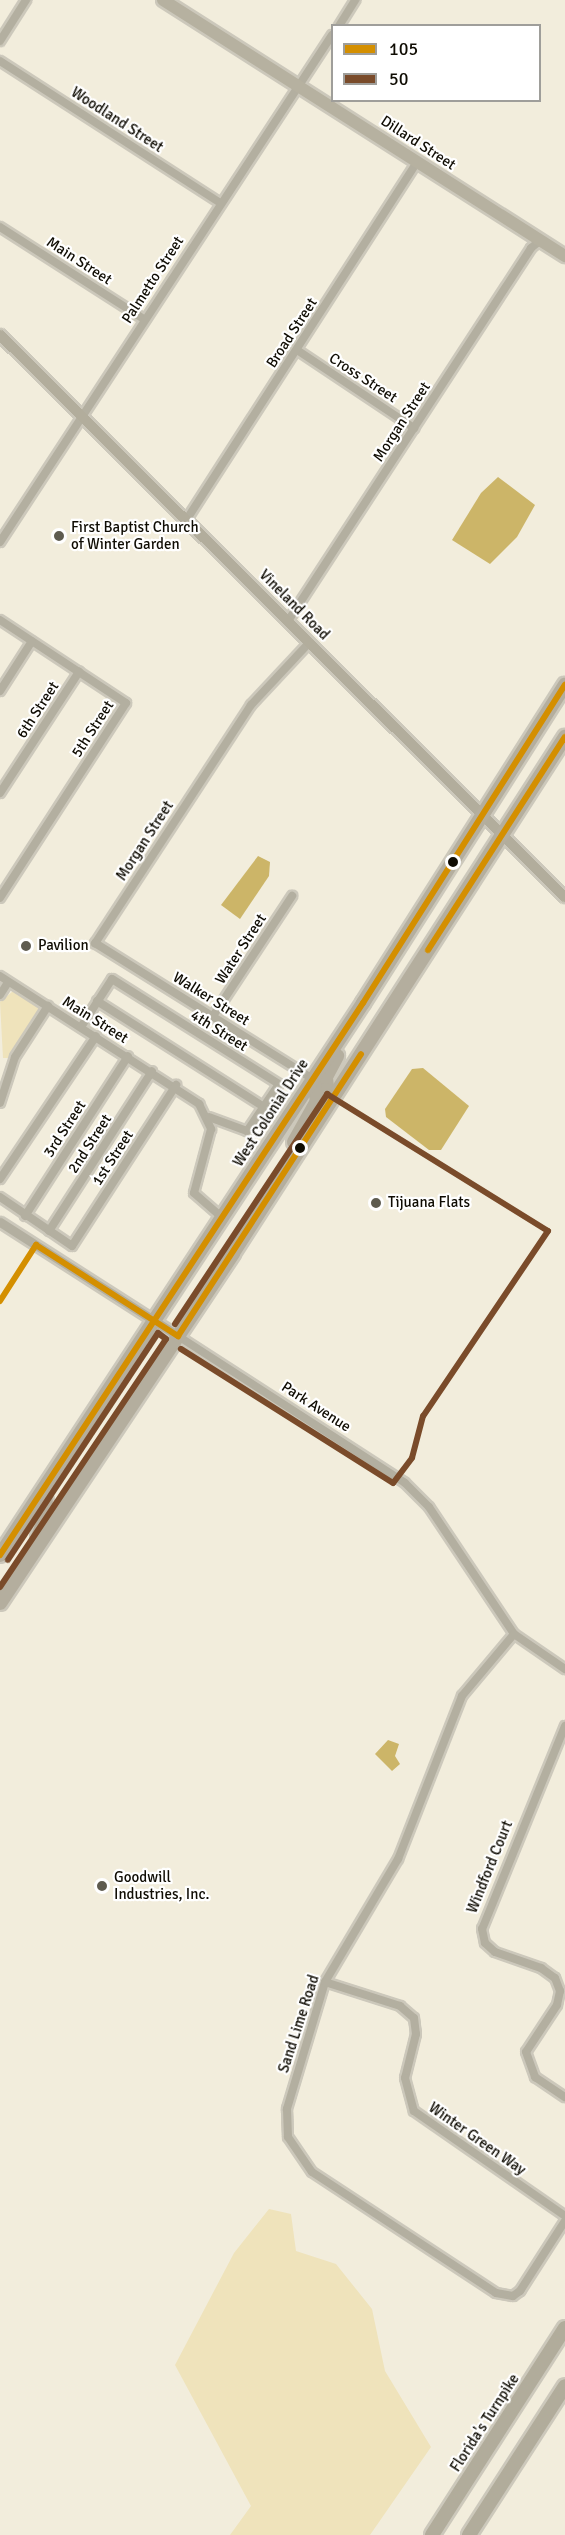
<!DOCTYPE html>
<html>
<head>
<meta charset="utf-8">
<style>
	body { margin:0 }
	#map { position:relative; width:565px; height:2535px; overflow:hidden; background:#f2eddc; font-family:Signika,sans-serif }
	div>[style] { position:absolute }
	.green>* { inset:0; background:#efe3bb }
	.water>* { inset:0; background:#ccb568 }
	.roads { filter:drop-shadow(2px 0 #ccc8bb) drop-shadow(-2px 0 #ccc8bb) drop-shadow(0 2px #ccc8bb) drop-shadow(0 -2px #ccc8bb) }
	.minor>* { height:8px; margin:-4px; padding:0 4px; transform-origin:4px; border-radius:4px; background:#b3afa0 }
	.tertiary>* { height:9px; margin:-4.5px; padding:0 4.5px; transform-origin:4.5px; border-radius:4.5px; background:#b3afa0 }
	.secondary>* { height:10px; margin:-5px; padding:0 5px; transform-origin:5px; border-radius:5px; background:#b2ad9c }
	.primary>* { height:12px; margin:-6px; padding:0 6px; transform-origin:6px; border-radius:6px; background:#b6b1a0 }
	.trunk>* { height:14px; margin:-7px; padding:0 7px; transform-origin:7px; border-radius:7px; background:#b4ae9e }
	.motorway>* { height:14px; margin:-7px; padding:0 7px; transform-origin:7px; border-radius:7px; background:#b1ac9b }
	.bus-1>* { height:6px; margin:-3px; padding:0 3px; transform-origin:3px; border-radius:3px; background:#d48f00 }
	.bus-2>* { height:6px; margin:-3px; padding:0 3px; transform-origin:3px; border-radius:3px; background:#7a4b2a }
	.dots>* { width:16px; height:16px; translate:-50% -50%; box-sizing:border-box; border:3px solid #fff; border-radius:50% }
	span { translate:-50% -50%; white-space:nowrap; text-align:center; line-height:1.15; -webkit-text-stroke:4.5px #fff; paint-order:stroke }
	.street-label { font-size:15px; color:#0f0c03 }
	.poi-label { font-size:15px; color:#0f0c03 }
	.left { translate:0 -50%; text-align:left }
	.legend { position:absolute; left:331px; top:24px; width:210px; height:78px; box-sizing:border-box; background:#fff; border:2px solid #9f9e9a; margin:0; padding:8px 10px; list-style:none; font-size:18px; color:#0f0c03 }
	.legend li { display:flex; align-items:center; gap:12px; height:30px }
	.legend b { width:30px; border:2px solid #9f9e9a }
</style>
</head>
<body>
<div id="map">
	<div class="green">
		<i style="clip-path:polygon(13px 991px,42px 1009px,10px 1058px,3px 1058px,0 1002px)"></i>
		<i style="clip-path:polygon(269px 2209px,291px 2214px,296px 2251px,336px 2264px,372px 2309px,385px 2371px,431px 2447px,370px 2535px,230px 2535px,251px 2506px,175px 2365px,234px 2253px)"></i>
	</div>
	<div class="water">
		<i style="clip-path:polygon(498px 477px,535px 505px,517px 537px,490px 564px,452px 540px,481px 493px)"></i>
		<i style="clip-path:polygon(258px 856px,270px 862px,269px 876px,240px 919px,221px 905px)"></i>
		<i style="clip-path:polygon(423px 1068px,469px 1106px,441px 1150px,429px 1150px,386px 1117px,385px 1109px,412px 1069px)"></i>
		<i style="clip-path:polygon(388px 1740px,399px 1744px,395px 1756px,400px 1764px,392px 1771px,375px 1754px)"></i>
	</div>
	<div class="roads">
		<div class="minor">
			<i style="left:339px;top:26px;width:31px;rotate:-58deg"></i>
			<i style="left:0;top:41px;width:49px;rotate:-57.6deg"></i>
			<i style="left:0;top:61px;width:260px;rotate:32.8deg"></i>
			<i style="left:0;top:227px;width:171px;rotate:32.6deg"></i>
			<i style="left:297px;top:350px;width:141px;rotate:33.7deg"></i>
			<i style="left:187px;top:519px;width:426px;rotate:-57.2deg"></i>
			<i style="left:0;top:542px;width:606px;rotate:-56.78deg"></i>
			<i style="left:0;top:620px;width:151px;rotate:33.4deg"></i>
			<i style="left:126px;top:703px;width:232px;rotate:122.9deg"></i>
			<i style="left:288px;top:621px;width:445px;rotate:-56.9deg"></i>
			<i style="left:531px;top:248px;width:13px;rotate:-39deg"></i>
			<i style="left:309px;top:643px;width:85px;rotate:133.1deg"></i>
			<i style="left:251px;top:705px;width:285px;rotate:123.2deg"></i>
			<i style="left:95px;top:943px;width:257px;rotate:32deg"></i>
			<i style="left:0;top:691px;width:59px;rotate:-57.4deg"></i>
			<i style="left:0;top:793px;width:145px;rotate:-56.9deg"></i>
			<i style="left:0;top:976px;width:237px;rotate:32.7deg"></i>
			<i style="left:199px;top:1104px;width:28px;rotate:64deg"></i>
			<i style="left:211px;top:1129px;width:66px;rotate:104.9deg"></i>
			<i style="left:194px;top:1193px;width:38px;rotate:41deg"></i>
			<i style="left:0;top:995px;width:15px;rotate:-58deg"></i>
			<i style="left:97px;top:1001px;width:198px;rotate:32.4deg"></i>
			<i style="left:213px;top:1016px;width:144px;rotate:-56.6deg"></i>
			<i style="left:81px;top:1027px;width:57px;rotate:-57.1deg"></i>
			<i style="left:112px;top:979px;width:197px;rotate:32.2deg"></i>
			<i style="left:279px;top:1084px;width:57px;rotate:124.2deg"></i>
			<i style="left:247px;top:1131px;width:40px;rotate:-159.8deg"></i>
			<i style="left:0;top:1103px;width:48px;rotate:-71.9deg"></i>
			<i style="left:15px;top:1057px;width:61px;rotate:-57.1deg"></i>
			<i style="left:0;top:1179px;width:172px;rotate:-56.1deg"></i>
			<i style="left:0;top:1197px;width:87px;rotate:34.2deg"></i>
			<i style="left:72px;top:1246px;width:192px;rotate:-57.1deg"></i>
			<i style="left:25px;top:1216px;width:190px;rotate:-57.2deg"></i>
			<i style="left:49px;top:1231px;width:190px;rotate:-57.2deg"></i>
			<i style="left:178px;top:1336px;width:270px;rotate:32.9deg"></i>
			<i style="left:405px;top:1483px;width:34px;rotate:45deg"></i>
			<i style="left:429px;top:1507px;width:153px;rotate:56.2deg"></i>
			<i style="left:514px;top:1634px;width:62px;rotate:34.5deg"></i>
			<i style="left:514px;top:1634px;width:81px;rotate:130deg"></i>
			<i style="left:462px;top:1696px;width:175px;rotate:111.4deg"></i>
			<i style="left:398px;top:1859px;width:143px;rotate:120.7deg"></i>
			<i style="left:325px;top:1982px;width:133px;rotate:106.7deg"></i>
			<i style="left:287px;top:2109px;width:28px;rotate:88deg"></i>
			<i style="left:288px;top:2137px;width:42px;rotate:55.6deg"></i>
			<i style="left:312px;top:2172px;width:220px;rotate:33.3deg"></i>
			<i style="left:496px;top:2293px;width:17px;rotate:10deg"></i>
			<i style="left:513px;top:2296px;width:9px;rotate:-36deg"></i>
			<i style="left:520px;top:2291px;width:83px;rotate:-57.3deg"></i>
			<i style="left:565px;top:1726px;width:219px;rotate:112.2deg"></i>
			<i style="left:482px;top:1929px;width:14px;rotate:78deg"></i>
			<i style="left:485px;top:1943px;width:13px;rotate:42deg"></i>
			<i style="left:495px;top:1952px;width:49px;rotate:19.2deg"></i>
			<i style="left:541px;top:1968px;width:17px;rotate:36deg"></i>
			<i style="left:555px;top:1978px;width:14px;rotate:69deg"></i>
			<i style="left:560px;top:1991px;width:14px;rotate:102deg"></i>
			<i style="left:557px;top:2005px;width:56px;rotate:123.4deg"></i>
			<i style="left:526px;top:2052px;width:27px;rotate:70deg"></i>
			<i style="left:535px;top:2077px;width:36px;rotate:34deg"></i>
			<i style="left:325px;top:1982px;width:79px;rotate:17.7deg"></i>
			<i style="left:400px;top:2006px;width:18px;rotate:41deg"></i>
			<i style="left:414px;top:2018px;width:16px;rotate:83deg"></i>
			<i style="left:416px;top:2034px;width:45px;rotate:104deg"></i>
			<i style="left:405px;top:2078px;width:34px;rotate:75deg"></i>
			<i style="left:414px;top:2111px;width:184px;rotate:34.8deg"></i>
		</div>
		<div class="tertiary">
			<i style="left:0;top:1222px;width:211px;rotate:32.6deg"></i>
		</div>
		<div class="secondary">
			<i style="left:0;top:335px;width:797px;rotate:44.85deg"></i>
		</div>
		<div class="primary">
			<i style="left:163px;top:0;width:477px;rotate:32.5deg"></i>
		</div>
		<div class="trunk">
			<i style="left:329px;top:1103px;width:26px;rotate:-97deg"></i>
			<i style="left:326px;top:1077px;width:24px;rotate:-62deg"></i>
			<i style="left:294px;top:1142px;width:47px;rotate:-60.7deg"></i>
			<i style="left:317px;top:1101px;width:22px;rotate:-100deg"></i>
			<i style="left:38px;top:1537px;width:27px;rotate:-70deg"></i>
			<i style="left:47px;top:1512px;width:23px;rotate:-97deg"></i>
			<i style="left:0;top:1555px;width:661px;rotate:-56.67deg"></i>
			<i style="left:363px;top:1003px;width:377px;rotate:-57.6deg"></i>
			<i style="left:0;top:1603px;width:420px;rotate:-56.3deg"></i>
			<i style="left:233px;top:1253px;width:614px;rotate:-57.24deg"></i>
		</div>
		<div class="motorway">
			<i style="left:432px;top:2535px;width:246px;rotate:-57.3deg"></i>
			<i style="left:469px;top:2535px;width:177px;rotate:-57.2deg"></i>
		</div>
	</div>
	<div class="bus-1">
		<i style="left:428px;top:950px;width:253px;rotate:-57.3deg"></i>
		<i style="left:0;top:1301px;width:67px;rotate:-57.3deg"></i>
		<i style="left:36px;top:1245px;width:169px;rotate:32.7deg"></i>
		<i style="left:178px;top:1336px;width:336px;rotate:-57deg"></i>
		<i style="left:0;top:1555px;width:661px;rotate:-56.67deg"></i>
		<i style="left:363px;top:1003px;width:377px;rotate:-57.6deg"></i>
	</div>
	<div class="bus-2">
		<i style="left:175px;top:1324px;width:276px;rotate:-56.5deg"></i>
		<i style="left:327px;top:1094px;width:260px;rotate:31.8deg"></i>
		<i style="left:548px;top:1231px;width:223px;rotate:124deg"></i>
		<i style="left:423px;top:1416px;width:43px;rotate:104.7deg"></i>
		<i style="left:412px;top:1458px;width:31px;rotate:127deg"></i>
		<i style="left:393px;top:1483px;width:251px;rotate:-147.7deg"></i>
		<i style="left:0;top:1587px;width:298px;rotate:-56.2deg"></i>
		<i style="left:166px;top:1339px;width:10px;rotate:-143deg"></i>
		<i style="left:158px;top:1333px;width:272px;rotate:123.5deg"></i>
	</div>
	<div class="dots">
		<i style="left:59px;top:536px;background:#5e5b4f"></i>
		<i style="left:453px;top:862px;background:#0f0c03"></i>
		<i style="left:26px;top:946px;background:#5e5b4f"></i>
		<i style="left:300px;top:1148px;background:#0f0c03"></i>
		<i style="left:376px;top:1203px;background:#5e5b4f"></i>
		<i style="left:102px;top:1886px;background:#5e5b4f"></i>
	</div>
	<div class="street-label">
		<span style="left:117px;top:120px;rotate:33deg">Woodland Street</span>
		<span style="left:418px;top:143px;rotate:33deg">Dillard Street</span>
		<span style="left:79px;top:261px;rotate:33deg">Main Street</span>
		<span style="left:153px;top:280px;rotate:-57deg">Palmetto Street</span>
		<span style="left:292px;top:333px;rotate:-57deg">Broad Street</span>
		<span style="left:363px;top:378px;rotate:33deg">Cross Street</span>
		<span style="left:402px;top:422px;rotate:-57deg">Morgan Street</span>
		<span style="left:294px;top:605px;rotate:45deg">Vineland Road</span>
		<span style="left:38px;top:710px;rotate:-57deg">6th Street</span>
		<span style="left:93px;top:729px;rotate:-57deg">5th Street</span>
		<span style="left:145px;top:841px;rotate:-57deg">Morgan Street</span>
		<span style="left:241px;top:949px;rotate:-57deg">Water Street</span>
		<span style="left:211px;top:999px;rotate:32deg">Walker Street</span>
		<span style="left:95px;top:1020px;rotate:32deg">Main Street</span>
		<span style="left:219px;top:1031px;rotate:32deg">4th Street</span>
		<span style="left:271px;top:1113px;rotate:-57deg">West Colonial Drive</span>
		<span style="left:65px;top:1129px;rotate:-57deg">3rd Street</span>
		<span style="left:90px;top:1144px;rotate:-57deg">2nd Street</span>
		<span style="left:113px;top:1158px;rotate:-57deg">1st Street</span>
		<span style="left:316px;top:1407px;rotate:33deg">Park Avenue</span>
		<span style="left:490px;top:1867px;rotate:-68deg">Windford Court</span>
		<span style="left:299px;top:2024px;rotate:-72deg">Sand Lime Road</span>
		<span style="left:477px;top:2139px;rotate:35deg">Winter Green Way</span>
		<span style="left:485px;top:2423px;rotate:-57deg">Florida's Turnpike</span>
	</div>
	<div class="poi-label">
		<span class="left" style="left:71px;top:536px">First Baptist Church<br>of Winter Garden</span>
		<span class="left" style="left:38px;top:946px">Pavilion</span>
		<span class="left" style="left:388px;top:1203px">Tijuana Flats</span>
		<span class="left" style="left:114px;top:1886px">Goodwill<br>Industries, Inc.</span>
	</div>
	<ul class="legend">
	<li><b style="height:8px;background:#d48f00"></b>105</li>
	<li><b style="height:8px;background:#7a4b2a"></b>50</li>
	</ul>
</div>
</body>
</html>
